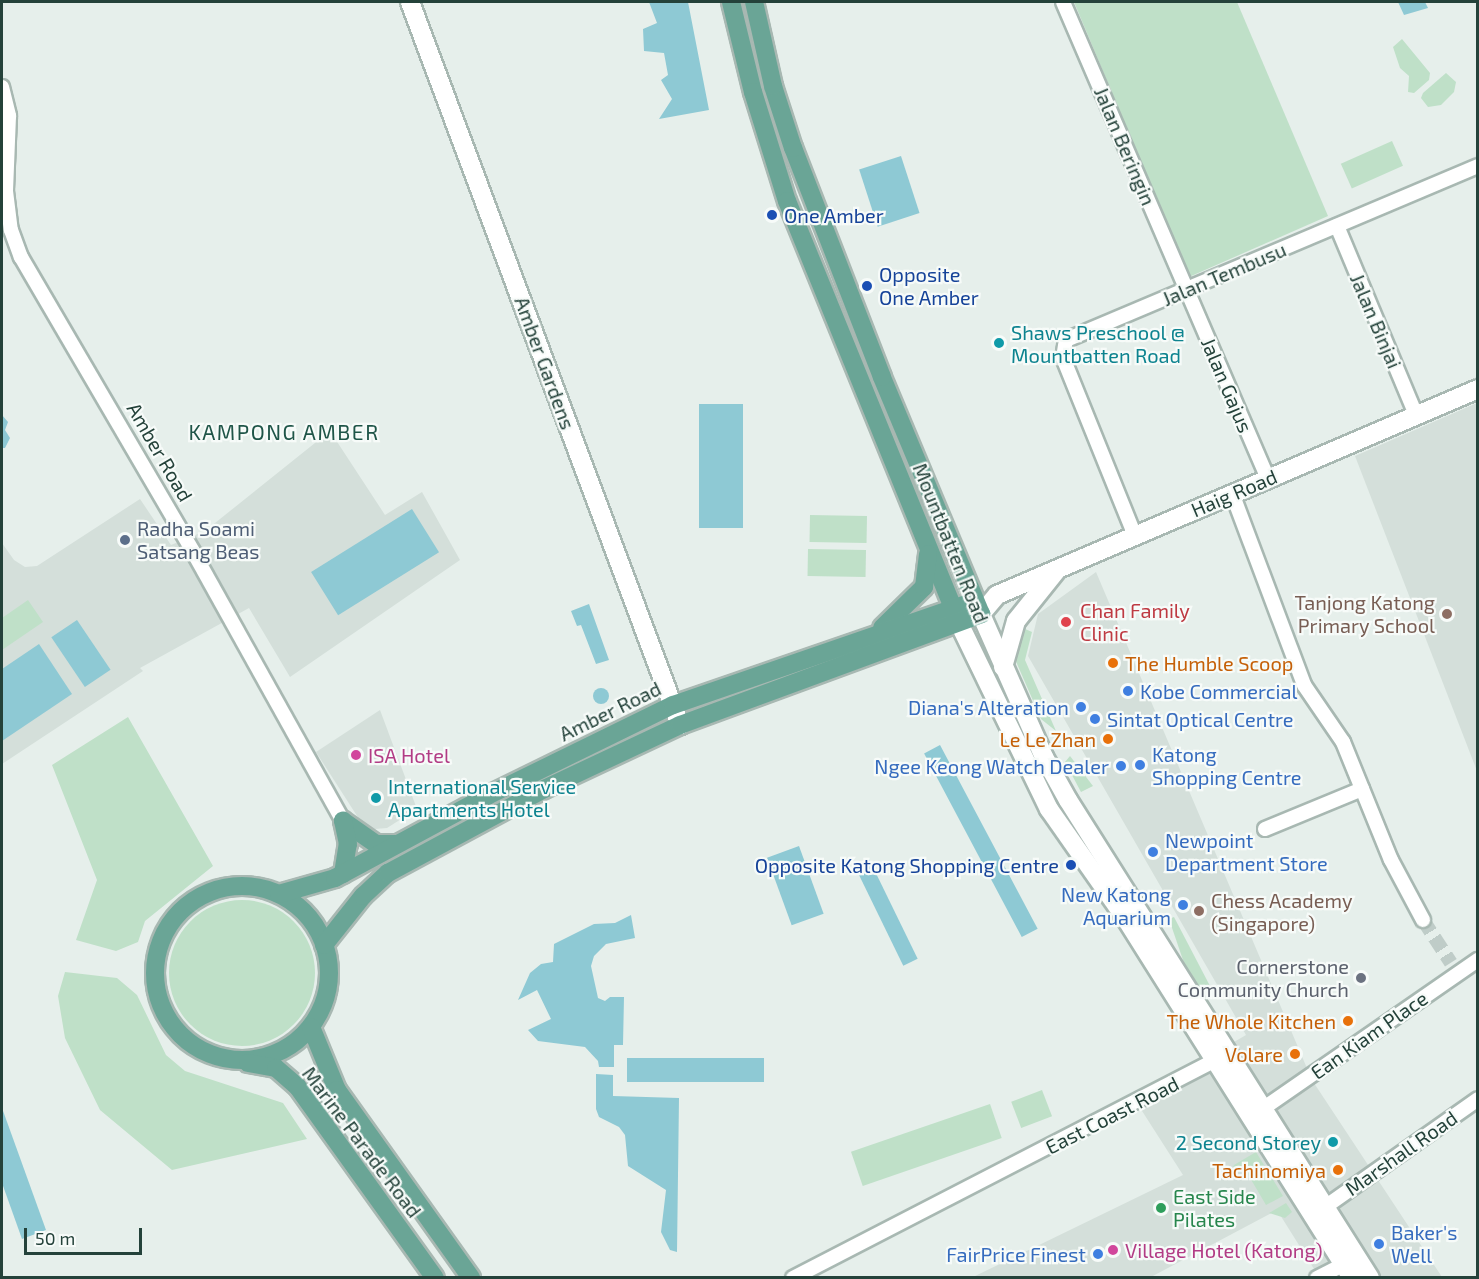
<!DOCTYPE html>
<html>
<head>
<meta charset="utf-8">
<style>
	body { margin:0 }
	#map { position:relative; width:1479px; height:1279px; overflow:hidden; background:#e6efeb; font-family:"Exo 2",sans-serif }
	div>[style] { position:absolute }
	.built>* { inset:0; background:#d4dfda }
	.green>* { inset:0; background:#bfe0c8; transform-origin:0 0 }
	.round { border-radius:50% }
	.water>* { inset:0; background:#8ec9d4; transform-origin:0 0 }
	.street-tunnel>* { height:14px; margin-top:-7px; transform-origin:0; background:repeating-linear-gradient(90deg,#bfccc8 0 14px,transparent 0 21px) }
	.roads { filter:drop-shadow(2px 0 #a8b8b2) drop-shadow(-2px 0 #a8b8b2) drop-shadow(0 2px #a8b8b2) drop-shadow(0 -2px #a8b8b2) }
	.street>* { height:14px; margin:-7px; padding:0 7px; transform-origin:7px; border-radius:7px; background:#fff }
	.secondary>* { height:18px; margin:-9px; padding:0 9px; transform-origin:9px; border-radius:9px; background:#fff }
	.primary>* { height:18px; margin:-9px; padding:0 9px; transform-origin:9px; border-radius:9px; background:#6aa596 }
	.primary>.ring { margin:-9px; padding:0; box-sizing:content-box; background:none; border:18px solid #6aa596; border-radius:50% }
	.dots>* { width:16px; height:16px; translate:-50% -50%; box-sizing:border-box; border:3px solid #f7fbf9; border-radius:50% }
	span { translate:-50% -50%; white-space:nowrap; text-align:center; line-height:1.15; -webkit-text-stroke:4.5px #f7fbf9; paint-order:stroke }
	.street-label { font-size:20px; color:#24423a }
	.transit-label { font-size:20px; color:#164399 }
	.left { translate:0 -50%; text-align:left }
	.right { translate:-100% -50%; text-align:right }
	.culture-label { font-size:20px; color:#0d838f }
	.service-label { font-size:20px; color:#4e5e75 }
	.education-label { font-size:20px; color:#785e54 }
	.health-label { font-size:20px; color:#be3a42 }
	.food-label { font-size:20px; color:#c56008 }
	.shop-label { font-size:20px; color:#366cbe }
	.hotel-label { font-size:20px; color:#b23c85 }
	.worship-label { font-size:20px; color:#5b616d }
	.leisure-label { font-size:20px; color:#27864d }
	.neighbourhood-label { font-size:21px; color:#1f5548; letter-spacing:1.5px }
	.frame { position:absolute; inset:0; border:3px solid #24423a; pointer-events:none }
	.scale { position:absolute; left:24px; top:1228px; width:118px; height:27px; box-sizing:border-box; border:3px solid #24423a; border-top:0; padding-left:8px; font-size:18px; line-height:21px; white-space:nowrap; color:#24423a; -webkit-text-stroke:4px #f7fbf9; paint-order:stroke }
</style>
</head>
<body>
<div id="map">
	<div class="built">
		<i style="clip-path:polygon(1477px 403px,1477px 771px,1355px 456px)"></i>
		<i style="clip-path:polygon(330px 431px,385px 515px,422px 492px,460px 560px,290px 677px,249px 608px,140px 668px,143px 671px,2px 764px,2px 543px,14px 560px,25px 567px,37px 566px,140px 499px,171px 545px,205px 531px)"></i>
		<i style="clip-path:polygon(1096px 572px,1312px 1080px,1442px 1277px,1319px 1277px,1277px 1210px,1151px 1277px,971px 1278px,1183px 1175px,1135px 1100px,1246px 1035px,1028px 656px,1038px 614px)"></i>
		<i style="clip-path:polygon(380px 710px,417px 809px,387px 828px,375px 829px,366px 827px,359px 819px,316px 752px)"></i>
	</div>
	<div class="green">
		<i style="clip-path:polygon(1074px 2px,1237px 2px,1328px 216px,1189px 277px)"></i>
		<i style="clip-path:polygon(1402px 39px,1430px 73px,1429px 80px,1414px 93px,1408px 92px,1409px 76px,1400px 68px,1393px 47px)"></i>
		<i style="clip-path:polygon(1446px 73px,1456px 82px,1454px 92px,1441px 105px,1428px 107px,1421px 98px,1423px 93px)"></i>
		<i style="left:1392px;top:141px;width:27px;height:56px;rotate:66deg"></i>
		<i style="left:810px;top:515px;width:57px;height:27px;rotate:1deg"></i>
		<i style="left:808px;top:549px;width:58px;height:27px;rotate:1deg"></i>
		<i style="clip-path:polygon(28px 600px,43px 622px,2px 650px,2px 618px)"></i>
		<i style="clip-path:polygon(1023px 628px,1032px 632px,1025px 660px,1056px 731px,1041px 719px,1014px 657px)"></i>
		<i style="clip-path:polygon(128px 717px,213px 866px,145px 921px,138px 942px,116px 951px,76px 940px,97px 880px,52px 765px)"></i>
		<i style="clip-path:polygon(1070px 756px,1093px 786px,1081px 792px,1065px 762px)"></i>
		<i class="round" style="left:169px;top:900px;width:146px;height:146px"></i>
		<i style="clip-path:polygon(1174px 917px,1210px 986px,1200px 991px,1184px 963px,1169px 919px)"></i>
		<i style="clip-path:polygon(65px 972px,117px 978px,137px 995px,166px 1055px,185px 1071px,283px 1103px,307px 1139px,172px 1170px,100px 1110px,65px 1038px,58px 996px)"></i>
		<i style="left:1042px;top:1090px;width:28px;height:33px;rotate:69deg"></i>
		<i style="left:990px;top:1104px;width:36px;height:147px;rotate:71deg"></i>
		<i style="clip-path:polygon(1256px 1152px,1283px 1196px,1266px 1205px,1243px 1166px,1231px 1173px,1234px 1165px)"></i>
		<i style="clip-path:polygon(1286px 1203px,1292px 1212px,1285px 1218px,1269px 1213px)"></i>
	</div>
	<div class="water">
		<i style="clip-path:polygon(649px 2px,688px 2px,709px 110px,659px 119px,672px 99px,661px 80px,668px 75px,664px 53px,644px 51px,643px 29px,657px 23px)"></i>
		<i style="clip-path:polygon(1398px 2px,1425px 2px,1428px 8px,1404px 15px)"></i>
		<i style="left:901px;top:156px;width:60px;height:44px;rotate:72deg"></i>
		<i style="left:699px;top:404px;width:44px;height:124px"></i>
		<i style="clip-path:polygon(2px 415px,8px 422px,5px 430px,10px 438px,5px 448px,2px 448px)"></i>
		<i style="left:412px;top:509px;width:51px;height:119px;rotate:58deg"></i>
		<i style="clip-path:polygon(589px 604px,609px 660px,596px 664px,581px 625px,577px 626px,571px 611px)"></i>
		<i style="left:77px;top:620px;width:60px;height:31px;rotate:56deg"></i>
		<i style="clip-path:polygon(39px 644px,72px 694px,2px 741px,2px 669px)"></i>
		<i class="round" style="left:593px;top:688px;width:16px;height:16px"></i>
		<i style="left:940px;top:745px;width:208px;height:18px;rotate:62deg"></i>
		<i style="left:799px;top:846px;width:72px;height:34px;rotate:70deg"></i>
		<i style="left:869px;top:859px;width:111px;height:16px;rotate:64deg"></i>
		<i style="clip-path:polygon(631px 915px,635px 938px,606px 944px,594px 956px,591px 966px,598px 998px,605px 1001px,610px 997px,624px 997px,623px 1045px,614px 1045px,614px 1067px,599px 1067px,598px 1061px,585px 1047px,538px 1041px,528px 1030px,551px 1019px,537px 990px,518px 1000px,530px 973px,541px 964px,553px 962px,554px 944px,594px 924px,615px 923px)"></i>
		<i style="left:764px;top:1058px;width:24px;height:137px;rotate:90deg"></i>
		<i style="clip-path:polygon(596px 1074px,613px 1075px,613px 1096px,679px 1098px,677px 1252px,670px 1250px,661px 1232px,666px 1190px,628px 1166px,625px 1135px,619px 1127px,599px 1117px,596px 1109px)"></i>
		<i style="clip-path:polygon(2px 1108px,46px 1230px,22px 1239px,2px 1183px)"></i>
	</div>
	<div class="street-tunnel">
		<i style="left:1423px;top:920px;width:51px;rotate:56.9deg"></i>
	</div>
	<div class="roads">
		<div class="street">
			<i style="left:1063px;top:2px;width:519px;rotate:66.74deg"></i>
			<i style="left:2px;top:87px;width:30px;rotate:76deg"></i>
			<i style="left:9px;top:116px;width:75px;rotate:92.3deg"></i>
			<i style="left:6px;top:191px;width:39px;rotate:83deg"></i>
			<i style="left:11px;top:230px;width:29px;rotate:70deg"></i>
			<i style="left:21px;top:257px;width:347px;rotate:59.7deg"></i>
			<i style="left:196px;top:557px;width:302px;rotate:60.9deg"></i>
			<i style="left:1337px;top:226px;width:205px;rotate:67.3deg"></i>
			<i style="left:1232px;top:493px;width:205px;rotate:69.4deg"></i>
			<i style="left:1304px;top:685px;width:69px;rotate:55.6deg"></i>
			<i style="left:1343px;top:742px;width:127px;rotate:67.9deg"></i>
			<i style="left:1391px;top:860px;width:68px;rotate:61.9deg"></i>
			<i style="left:1135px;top:536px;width:192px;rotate:-112deg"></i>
			<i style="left:1063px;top:358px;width:18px;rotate:-81deg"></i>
			<i style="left:1066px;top:340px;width:447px;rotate:-22.9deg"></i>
			<i style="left:1265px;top:829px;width:105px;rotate:-22.4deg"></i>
			<i style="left:1261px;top:1110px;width:264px;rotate:-34.7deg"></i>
			<i style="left:1325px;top:1207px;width:187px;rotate:-35.2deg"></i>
			<i style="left:793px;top:1278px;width:475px;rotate:-27.3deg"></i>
			<i style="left:1317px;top:1278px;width:30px;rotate:-27deg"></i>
		</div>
		<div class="secondary">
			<i style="left:410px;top:2px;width:772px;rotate:69.52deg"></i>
			<i style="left:959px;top:623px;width:207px;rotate:64.2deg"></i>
			<i style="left:1049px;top:809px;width:134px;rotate:55deg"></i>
			<i style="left:1126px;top:919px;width:424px;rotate:57.8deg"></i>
			<i style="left:1003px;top:667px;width:48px;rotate:-74.2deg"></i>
			<i style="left:1016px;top:621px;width:64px;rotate:-51.3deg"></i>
			<i style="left:1370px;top:1278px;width:565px;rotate:-122.28deg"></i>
			<i style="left:1068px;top:800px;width:49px;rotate:-119.2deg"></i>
			<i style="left:1044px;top:757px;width:156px;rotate:-113.8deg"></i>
			<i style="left:981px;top:614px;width:25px;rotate:-50deg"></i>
			<i style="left:997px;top:595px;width:523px;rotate:-23.18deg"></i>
		</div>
		<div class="primary">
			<i style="left:731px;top:2px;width:93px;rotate:76.3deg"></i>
			<i style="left:753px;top:92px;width:114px;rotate:72.7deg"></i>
			<i style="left:787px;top:201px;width:450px;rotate:67.8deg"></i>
			<i style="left:882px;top:628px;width:59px;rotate:-44.3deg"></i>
			<i style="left:924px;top:587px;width:33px;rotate:-83deg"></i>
			<i style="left:343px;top:821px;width:40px;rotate:34.9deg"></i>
			<i style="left:376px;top:844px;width:21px"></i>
			<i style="left:343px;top:874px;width:30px;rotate:-81deg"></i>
			<i style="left:348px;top:844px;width:24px;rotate:-102deg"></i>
			<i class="ring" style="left:155px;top:886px;width:156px;height:156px"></i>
			<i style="left:279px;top:894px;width:58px;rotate:-15.9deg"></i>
			<i style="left:335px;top:878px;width:173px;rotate:-28.3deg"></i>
			<i style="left:487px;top:796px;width:207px;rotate:-26.1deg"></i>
			<i style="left:673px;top:705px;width:319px;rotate:-19deg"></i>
			<i style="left:324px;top:945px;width:63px;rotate:-51.5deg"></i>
			<i style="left:363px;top:896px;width:34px;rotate:-43deg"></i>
			<i style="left:388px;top:873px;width:177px;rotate:-28.3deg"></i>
			<i style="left:544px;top:789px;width:150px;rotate:-25.2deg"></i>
			<i style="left:680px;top:725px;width:321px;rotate:-20.2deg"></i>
			<i style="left:981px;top:614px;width:257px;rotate:-112.7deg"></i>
			<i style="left:882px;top:377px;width:246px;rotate:-111.2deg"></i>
			<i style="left:793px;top:148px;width:65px;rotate:-107.9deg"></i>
			<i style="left:773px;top:86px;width:86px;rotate:-102.7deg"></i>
			<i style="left:311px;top:1027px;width:68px;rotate:67.6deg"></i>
			<i style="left:337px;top:1090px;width:231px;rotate:54.5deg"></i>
			<i style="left:248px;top:1063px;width:28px;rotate:10deg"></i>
			<i style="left:276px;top:1068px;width:28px;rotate:41deg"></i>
			<i style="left:297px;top:1086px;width:236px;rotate:54.3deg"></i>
		</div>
	</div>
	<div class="dots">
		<i style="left:772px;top:215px;background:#1a4fb4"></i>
		<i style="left:867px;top:286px;background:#1a4fb4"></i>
		<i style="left:999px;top:343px;background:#0f9aa8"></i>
		<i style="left:125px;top:540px;background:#5c6f8a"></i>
		<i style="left:1447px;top:614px;background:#8d6e63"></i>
		<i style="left:1066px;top:622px;background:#e0444e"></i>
		<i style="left:1113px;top:663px;background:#e8710a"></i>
		<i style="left:1128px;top:691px;background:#3f7fe0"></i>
		<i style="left:1081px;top:707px;background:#3f7fe0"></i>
		<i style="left:1095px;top:719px;background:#3f7fe0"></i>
		<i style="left:1108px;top:739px;background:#e8710a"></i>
		<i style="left:356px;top:755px;background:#d1479c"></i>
		<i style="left:1140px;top:765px;background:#3f7fe0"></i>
		<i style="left:1121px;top:766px;background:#3f7fe0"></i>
		<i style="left:376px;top:798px;background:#0f9aa8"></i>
		<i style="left:1153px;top:852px;background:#3f7fe0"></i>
		<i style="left:1071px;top:865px;background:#1a4fb4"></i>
		<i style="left:1183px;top:905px;background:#3f7fe0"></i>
		<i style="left:1199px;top:911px;background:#8d6e63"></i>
		<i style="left:1361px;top:978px;background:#6b7280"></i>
		<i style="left:1348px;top:1021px;background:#e8710a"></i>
		<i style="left:1295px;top:1054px;background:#e8710a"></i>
		<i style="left:1333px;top:1142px;background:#0f9aa8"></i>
		<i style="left:1338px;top:1170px;background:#e8710a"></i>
		<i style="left:1161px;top:1208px;background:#2e9e5b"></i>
		<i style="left:1379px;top:1244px;background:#3f7fe0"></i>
		<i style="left:1113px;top:1250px;background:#d1479c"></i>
		<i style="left:1098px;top:1254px;background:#3f7fe0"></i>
	</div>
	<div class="street-label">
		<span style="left:1125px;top:146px;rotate:67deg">Jalan Beringin</span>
		<span style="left:1224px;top:274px;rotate:-23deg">Jalan Tembusu</span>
		<span style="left:1376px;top:321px;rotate:67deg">Jalan Binjai</span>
		<span style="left:545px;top:363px;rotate:70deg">Amber Gardens</span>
		<span style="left:1227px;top:385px;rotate:67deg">Jalan Gajus</span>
		<span style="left:160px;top:452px;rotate:60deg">Amber Road</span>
		<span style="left:1234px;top:493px;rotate:-23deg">Haig Road</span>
		<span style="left:951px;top:543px;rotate:68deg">Mountbatten Road</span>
		<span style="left:610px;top:711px;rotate:-26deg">Amber Road</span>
		<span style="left:1369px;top:1035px;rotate:-35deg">Ean Kiam Place</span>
		<span style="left:1112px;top:1115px;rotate:-27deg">East Coast Road</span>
		<span style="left:362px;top:1142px;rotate:53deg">Marine Parade Road</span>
		<span style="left:1401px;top:1153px;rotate:-35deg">Marshall Road</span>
	</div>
	<div class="transit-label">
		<span class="left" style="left:784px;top:215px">One Amber</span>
		<span class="left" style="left:879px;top:286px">Opposite<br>One Amber</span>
		<span class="right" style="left:1059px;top:865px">Opposite Katong Shopping Centre</span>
	</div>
	<div class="culture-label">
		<span class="left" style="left:1011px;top:344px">Shaws Preschool @<br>Mountbatten Road</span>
		<span class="left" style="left:388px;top:798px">International Service<br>Apartments Hotel</span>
		<span class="right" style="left:1321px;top:1142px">2 Second Storey</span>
	</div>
	<div class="service-label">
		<span class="left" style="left:137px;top:540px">Radha Soami<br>Satsang Beas</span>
	</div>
	<div class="education-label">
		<span class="right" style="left:1435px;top:614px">Tanjong Katong<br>Primary School</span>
		<span class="left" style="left:1211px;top:912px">Chess Academy<br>(Singapore)</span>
	</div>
	<div class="health-label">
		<span class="left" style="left:1080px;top:622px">Chan Family<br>Clinic</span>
	</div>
	<div class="food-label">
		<span class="left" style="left:1125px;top:663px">The Humble Scoop</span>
		<span class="right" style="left:1096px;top:739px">Le Le Zhan</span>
		<span class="right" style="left:1336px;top:1021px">The Whole Kitchen</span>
		<span class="right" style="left:1283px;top:1054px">Volare</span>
		<span class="right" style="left:1326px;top:1170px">Tachinomiya</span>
	</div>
	<div class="shop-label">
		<span class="left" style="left:1140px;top:691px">Kobe Commercial</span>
		<span class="right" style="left:1069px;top:707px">Diana's Alteration</span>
		<span class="left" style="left:1107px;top:719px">Sintat Optical Centre</span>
		<span class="left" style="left:1152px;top:766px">Katong<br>Shopping Centre</span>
		<span class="right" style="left:1109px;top:766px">Ngee Keong Watch Dealer</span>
		<span class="left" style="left:1165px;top:852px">Newpoint<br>Department Store</span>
		<span class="right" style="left:1171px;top:906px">New Katong<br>Aquarium</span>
		<span class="left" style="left:1391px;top:1244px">Baker's<br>Well</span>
		<span class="right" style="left:1086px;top:1254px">FairPrice Finest</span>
	</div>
	<div class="hotel-label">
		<span class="left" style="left:368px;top:755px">ISA Hotel</span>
		<span class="left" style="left:1125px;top:1250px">Village Hotel (Katong)</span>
	</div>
	<div class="worship-label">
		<span class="right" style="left:1349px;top:978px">Cornerstone<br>Community Church</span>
	</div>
	<div class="leisure-label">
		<span class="left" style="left:1173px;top:1208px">East Side<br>Pilates</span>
	</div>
	<div class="neighbourhood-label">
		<span style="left:284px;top:432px">KAMPONG AMBER</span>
	</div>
	<div class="frame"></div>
	<div class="scale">50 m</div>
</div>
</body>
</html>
